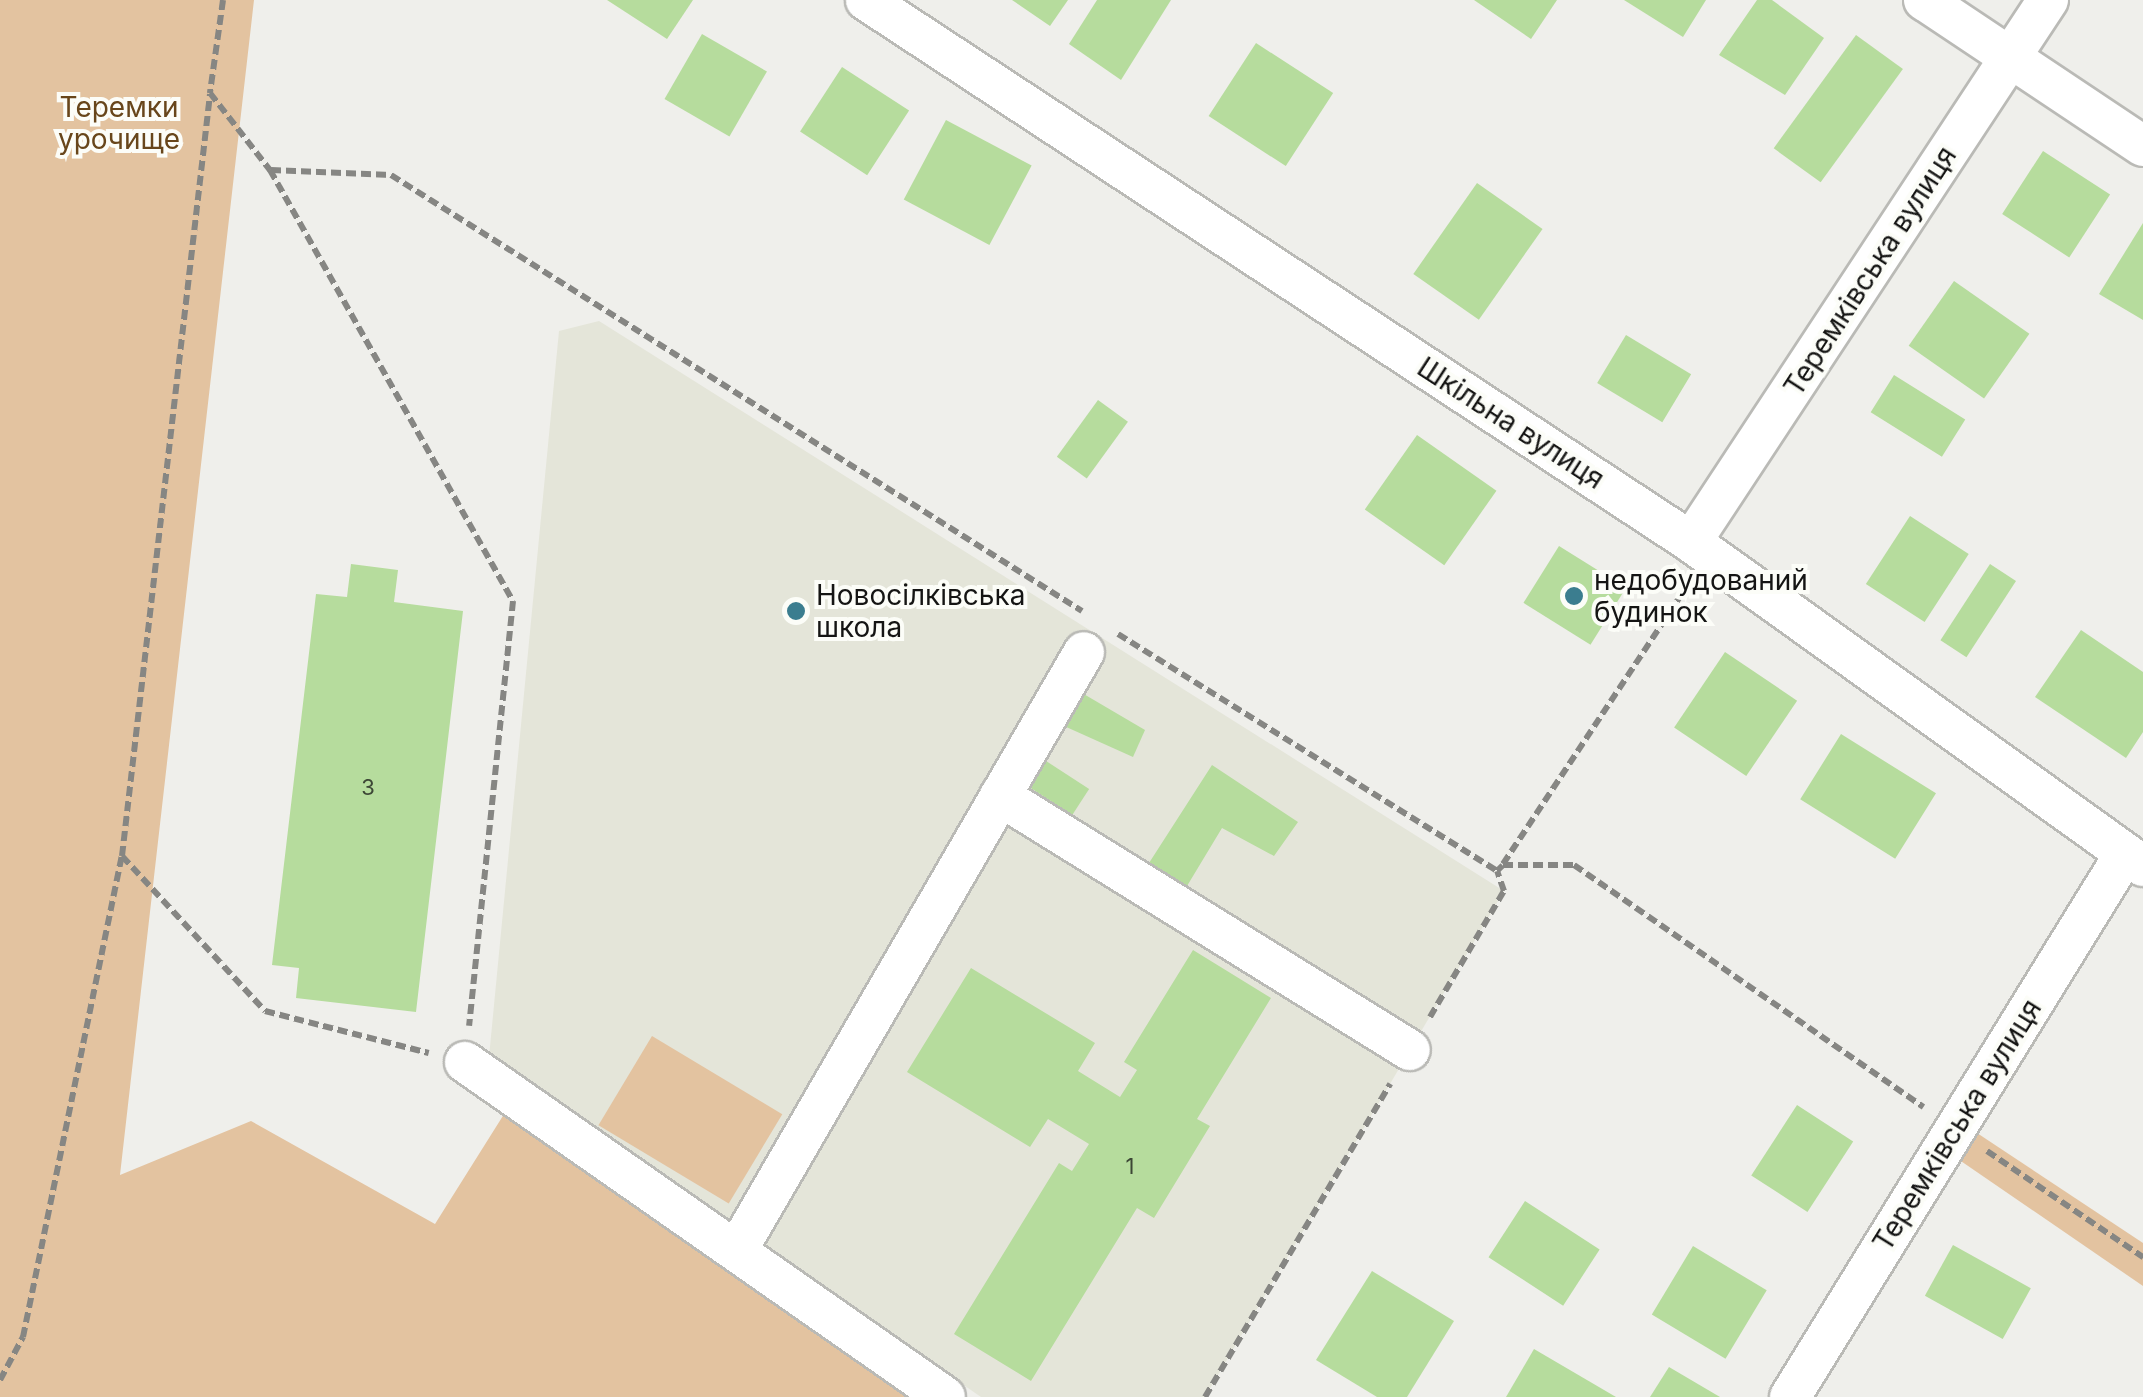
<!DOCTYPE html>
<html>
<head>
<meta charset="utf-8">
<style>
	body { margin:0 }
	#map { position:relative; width:2143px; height:1397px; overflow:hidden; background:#efefeb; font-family:Inter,sans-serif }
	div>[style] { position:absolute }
	.built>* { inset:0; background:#e4e5d9 }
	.green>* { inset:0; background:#e3c3a0; transform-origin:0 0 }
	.building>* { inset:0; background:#b6dc9d; transform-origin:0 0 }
	.path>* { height:6px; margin-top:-3px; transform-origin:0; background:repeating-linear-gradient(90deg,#868683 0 10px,transparent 0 15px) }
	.roads { filter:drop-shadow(2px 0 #babab6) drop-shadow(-2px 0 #babab6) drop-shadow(0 2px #babab6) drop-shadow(0 -2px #babab6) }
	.minor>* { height:40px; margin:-20px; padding:0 20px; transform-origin:20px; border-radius:20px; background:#fff }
	.dots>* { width:28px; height:28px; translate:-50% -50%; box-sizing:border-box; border:5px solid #fcfdf8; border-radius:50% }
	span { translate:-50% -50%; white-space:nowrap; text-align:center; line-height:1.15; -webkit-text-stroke:8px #fcfdf8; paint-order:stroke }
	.number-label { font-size:22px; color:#3d4736 }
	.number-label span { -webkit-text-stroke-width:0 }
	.park-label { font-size:28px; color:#68461b }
	.street-label { font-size:28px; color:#151514 }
	.poi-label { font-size:28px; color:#151514 }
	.left { translate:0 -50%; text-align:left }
</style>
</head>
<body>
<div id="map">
	<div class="built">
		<i style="clip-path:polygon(599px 321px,1504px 891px,1205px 1397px,981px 1397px,489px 1057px,559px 331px)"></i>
	</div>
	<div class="green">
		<i style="clip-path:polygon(0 0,254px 0,120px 1175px,251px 1121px,435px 1224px,506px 1111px,920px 1397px,0 1397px)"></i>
		<i style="left:652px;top:1036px;width:152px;height:104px;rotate:31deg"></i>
		<i style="clip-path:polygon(1974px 1131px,2143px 1243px,2143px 1286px,1955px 1157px)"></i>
	</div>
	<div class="building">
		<i style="clip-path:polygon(607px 0,693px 0,667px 39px)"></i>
		<i style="clip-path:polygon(1012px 0,1068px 0,1050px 26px)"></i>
		<i style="clip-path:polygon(1097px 0,1171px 0,1121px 80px,1069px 44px)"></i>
		<i style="clip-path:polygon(1474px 0,1557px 0,1531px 39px)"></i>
		<i style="clip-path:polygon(1624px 0,1706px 0,1683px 37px)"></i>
		<i style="clip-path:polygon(1757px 0,1772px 0,1824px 38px,1785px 95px,1719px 55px)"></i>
		<i style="left:702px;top:34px;width:75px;height:75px;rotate:30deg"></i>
		<i style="left:1856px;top:35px;width:58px;height:140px;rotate:36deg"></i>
		<i style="left:1256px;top:43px;width:92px;height:87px;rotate:33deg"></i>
		<i style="left:842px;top:67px;width:80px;height:77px;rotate:33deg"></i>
		<i style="left:946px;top:120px;width:97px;height:90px;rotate:28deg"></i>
		<i style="left:2043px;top:151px;width:80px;height:75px;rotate:33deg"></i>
		<i style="left:1477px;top:183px;width:80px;height:111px;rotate:35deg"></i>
		<i style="clip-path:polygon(2143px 223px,2143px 320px,2099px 294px)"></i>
		<i style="left:1954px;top:281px;width:92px;height:79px;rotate:35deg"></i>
		<i style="left:1626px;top:335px;width:76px;height:56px;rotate:31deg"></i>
		<i style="left:1894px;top:375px;width:84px;height:44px;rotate:32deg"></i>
		<i style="left:1098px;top:400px;width:37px;height:70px;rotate:36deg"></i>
		<i style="left:1417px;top:435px;width:97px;height:91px;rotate:35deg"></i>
		<i style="left:1910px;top:516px;width:70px;height:81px;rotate:33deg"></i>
		<i style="left:1559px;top:546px;width:79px;height:67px;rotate:32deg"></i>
		<i style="clip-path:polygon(351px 564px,398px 570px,394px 602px,463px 611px,416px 1012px,296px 998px,299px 968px,272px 965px,316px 594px,347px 597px)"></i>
		<i style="left:1990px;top:564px;width:31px;height:91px;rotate:33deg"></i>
		<i style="clip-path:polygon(2081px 630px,2143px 672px,2143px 732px,2126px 758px,2035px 697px)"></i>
		<i style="left:1725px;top:652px;width:87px;height:91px;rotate:34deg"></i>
		<i style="clip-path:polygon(1082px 693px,1145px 730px,1133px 757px,1064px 726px)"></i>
		<i style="left:1841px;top:734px;width:112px;height:77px;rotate:32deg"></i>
		<i style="left:1043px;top:759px;width:55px;height:31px;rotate:33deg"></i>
		<i style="clip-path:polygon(1212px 765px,1298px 822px,1274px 856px,1222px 828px,1187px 886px,1149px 863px)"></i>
		<i style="clip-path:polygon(1193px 950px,1271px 998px,1197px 1119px,1210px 1126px,1154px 1218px,1137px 1208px,1031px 1381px,954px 1334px,1059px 1163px,1072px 1171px,1089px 1144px,1048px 1119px,1030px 1147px,907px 1072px,971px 968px,1095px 1043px,1078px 1071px,1120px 1097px,1137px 1070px,1124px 1062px)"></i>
		<i style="left:1797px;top:1105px;width:67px;height:84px;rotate:33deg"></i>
		<i style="left:1525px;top:1201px;width:89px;height:67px;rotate:33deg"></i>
		<i style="left:1953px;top:1245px;width:89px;height:58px;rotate:29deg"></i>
		<i style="left:1693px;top:1246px;width:86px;height:80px;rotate:31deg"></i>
		<i style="clip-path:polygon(1372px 1271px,1454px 1321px,1407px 1397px,1377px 1397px,1316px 1360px)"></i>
		<i style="clip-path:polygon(1534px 1349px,1616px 1397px,1506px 1397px)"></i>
		<i style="clip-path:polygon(1669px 1367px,1720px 1397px,1650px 1397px)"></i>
	</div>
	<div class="path">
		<i style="left:223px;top:0;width:94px;rotate:98deg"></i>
		<i style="left:210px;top:93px;width:98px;rotate:52.1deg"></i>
		<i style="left:270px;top:170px;width:495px;rotate:60.6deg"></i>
		<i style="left:513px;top:601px;width:427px;rotate:95.9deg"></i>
		<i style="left:271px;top:170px;width:120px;rotate:2.4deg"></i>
		<i style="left:391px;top:175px;width:817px;rotate:32.25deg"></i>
		<i style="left:1118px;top:634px;width:447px;rotate:32deg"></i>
		<i style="left:122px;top:856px;width:211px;rotate:47.3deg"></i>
		<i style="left:265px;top:1011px;width:169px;rotate:14.4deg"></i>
		<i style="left:1503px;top:864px;width:333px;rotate:-56.5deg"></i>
		<i style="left:1430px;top:1017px;width:146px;rotate:-59.6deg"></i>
		<i style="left:1504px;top:891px;width:21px;rotate:-109deg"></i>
		<i style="left:1497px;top:871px;width:8px;rotate:-45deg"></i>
		<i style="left:1503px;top:865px;width:71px"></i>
		<i style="left:1574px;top:865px;width:425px;rotate:34.7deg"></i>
		<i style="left:1987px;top:1151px;width:189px;rotate:34.2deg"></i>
		<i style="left:0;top:1380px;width:49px;rotate:-61.9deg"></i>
		<i style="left:23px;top:1337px;width:491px;rotate:-78.4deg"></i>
		<i style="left:122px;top:856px;width:767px;rotate:-83.41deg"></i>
		<i style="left:1205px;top:1397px;width:364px;rotate:-59.4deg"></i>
	</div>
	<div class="roads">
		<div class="minor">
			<i style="left:866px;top:0;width:987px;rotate:33.3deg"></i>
			<i style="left:1691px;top:542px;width:556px;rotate:35.63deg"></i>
			<i style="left:1924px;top:0;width:263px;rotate:33.7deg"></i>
			<i style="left:1691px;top:542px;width:649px;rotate:-56.63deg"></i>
			<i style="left:1000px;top:796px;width:482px;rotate:31.8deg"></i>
			<i style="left:465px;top:1062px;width:585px;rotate:34.91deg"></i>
			<i style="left:737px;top:1250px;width:691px;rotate:-59.87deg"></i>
			<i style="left:1790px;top:1397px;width:638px;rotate:-58.33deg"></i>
		</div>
	</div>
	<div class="dots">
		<i style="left:1574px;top:596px;background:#3b7d8f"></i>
		<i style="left:796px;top:611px;background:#3b7d8f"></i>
	</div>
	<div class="number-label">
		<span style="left:368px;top:788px">3</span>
		<span style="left:1130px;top:1167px">1</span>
	</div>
	<div class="park-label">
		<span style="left:119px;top:123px">Теремки<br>урочище</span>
	</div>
	<div class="street-label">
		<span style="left:1870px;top:271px;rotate:-57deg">Теремківська вулиця</span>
		<span style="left:1511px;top:423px;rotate:33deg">Шкільна вулиця</span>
		<span style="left:1957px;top:1125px;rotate:-58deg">Теремківська вулиця</span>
	</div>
	<div class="poi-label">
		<span class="left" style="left:1594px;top:596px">недобудований<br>будинок</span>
		<span class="left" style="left:816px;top:611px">Новосілківська<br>школа</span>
	</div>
</div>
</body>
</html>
